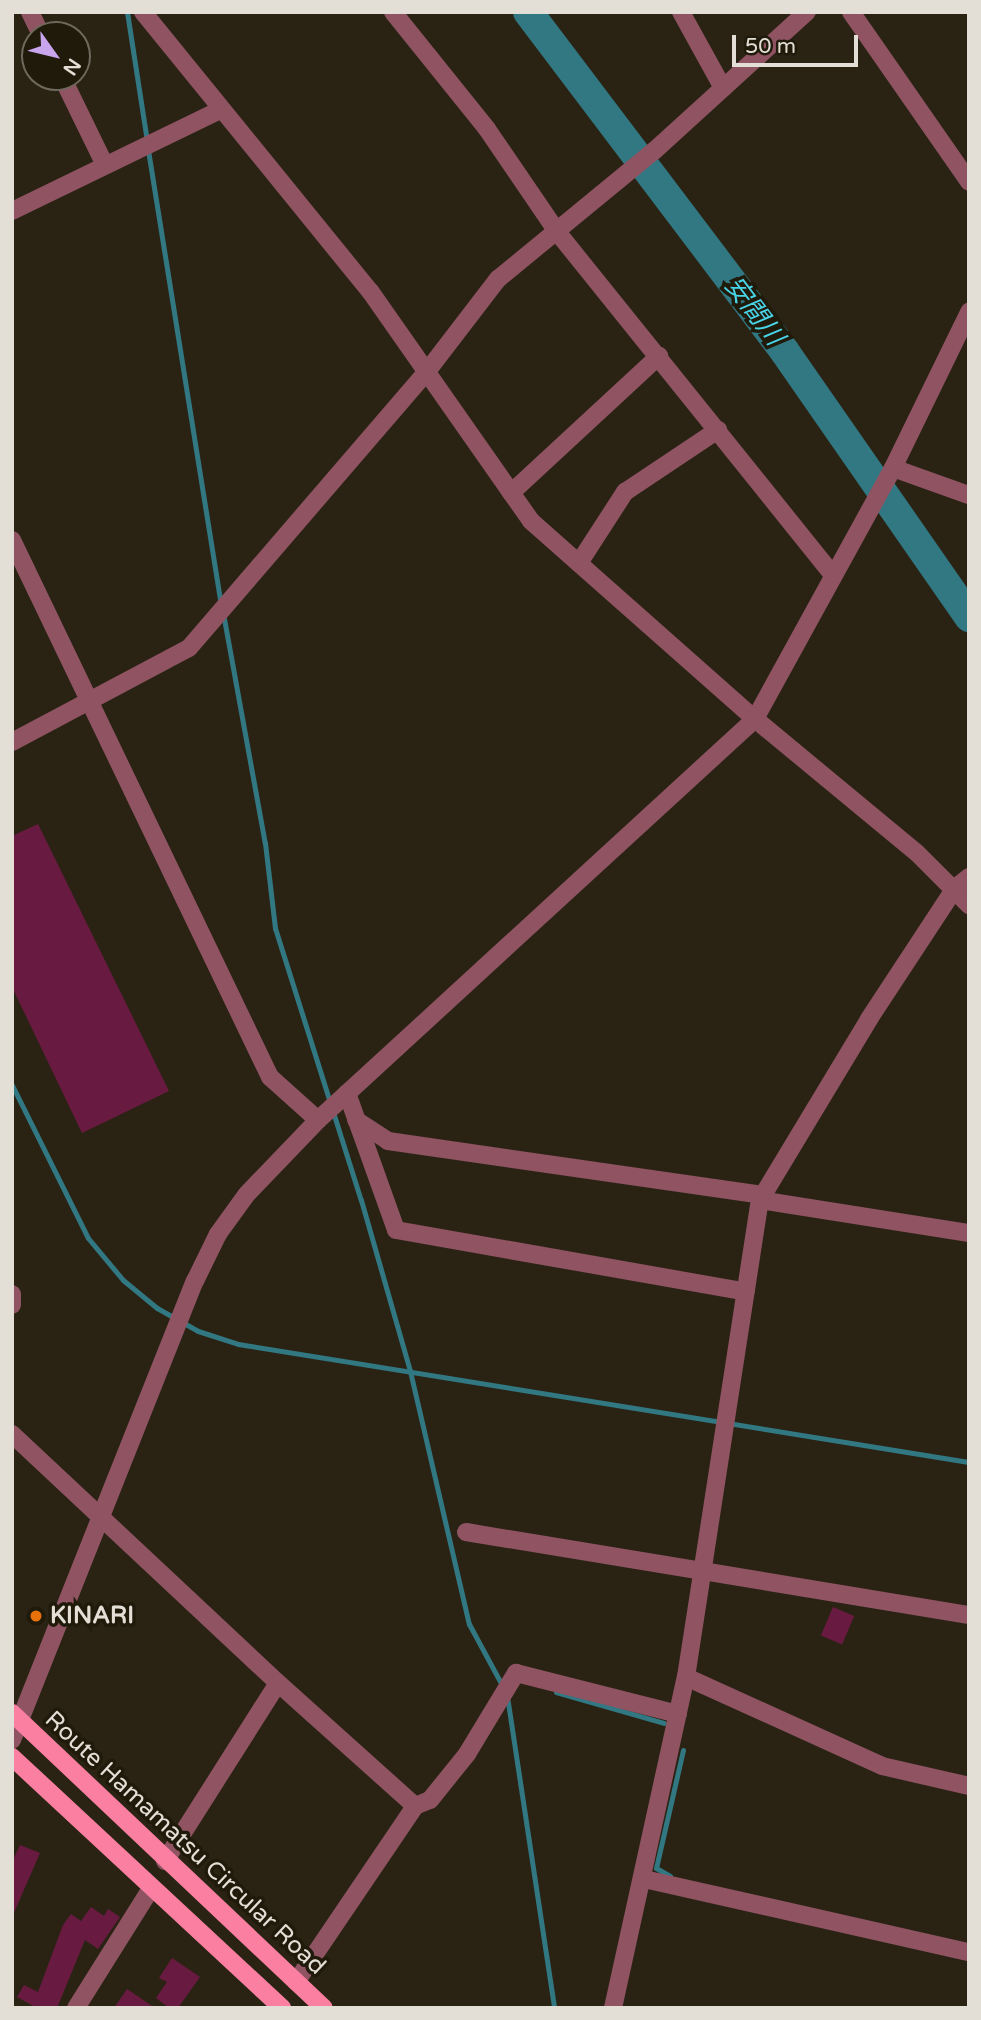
<!DOCTYPE html>
<html>
<head>
<meta charset="utf-8">
<style>
	body { margin:0 }
	#map { position:relative; width:981px; height:2020px; overflow:hidden; background:#2a2314; font-family:"Varela Round","Noto Sans JP",sans-serif }
	div>[style] { position:absolute }
	.stream>* { height:5px; margin:-2.5px; padding:0 2.5px; transform-origin:2.5px; border-radius:2.5px; background:#317883 }
	.river>* { height:30px; margin:-15px; padding:0 15px; transform-origin:15px; border-radius:15px; background:#317883 }
	.building>* { inset:0; background:#691a41; transform-origin:0 0 }
	.minor>* { height:18px; margin:-9px; padding:0 9px; transform-origin:9px; border-radius:9px; background:#8f5362 }
	.tertiary>* { height:18px; margin:-9px; padding:0 9px; transform-origin:9px; border-radius:9px; background:#8f5362 }
	.primary>* { height:18px; margin:-9px; padding:0 9px; transform-origin:9px; border-radius:9px; background:#fa7fa0 }
	.dots>* { width:19px; height:19px; translate:-50% -50%; box-sizing:border-box; border:4px solid #201a0b; border-radius:50% }
	span { translate:-50% -50%; white-space:nowrap; text-align:center; line-height:1.15; -webkit-text-stroke:7px #201a0b; paint-order:stroke }
	.poi-label { font-size:24px; color:#e4dfd6; font-weight:700 }
	.left { translate:0 -50%; text-align:left }
	.street-label { font-size:24px; color:#e4dfd6 }
	.water-label { font-size:26px; color:#48d3e7; font-style:italic }
	.frame { position:absolute; inset:0; border:14px solid #e4dfd6; pointer-events:none }
	.north { position:absolute; left:21px; top:21px; width:70px; height:70px; box-sizing:border-box; background:#201a0b; border:2px solid #6e695c; border-radius:50%; rotate:124deg; font-size:19px; font-weight:700; line-height:28px; text-align:center; color:#e4dfd6 }
	.north::after { content:''; display:block; margin:auto; width:24px; height:32px; background:#c9a5ee; clip-path:polygon(50% 0,100% 100%,50% 72%,0 100%) }
	.scale { position:absolute; left:732px; top:35px; width:126px; height:32px; box-sizing:border-box; border:4px solid #e4dfd6; border-top:0; padding-left:9px; font-size:21px; line-height:24px; white-space:nowrap; color:#e4dfd6; -webkit-text-stroke:5px #201a0b; paint-order:stroke }
</style>
</head>
<body>
<div id="map">
	<div class="stream">
		<i style="left:127px;top:12px;width:131px;rotate:81.2deg"></i>
		<i style="left:148px;top:150px;width:460px;rotate:80.9deg"></i>
		<i style="left:223px;top:613px;width:234px;rotate:79.7deg"></i>
		<i style="left:265px;top:843px;width:86px;rotate:83.3deg"></i>
		<i style="left:275px;top:928px;width:285px;rotate:72.5deg"></i>
		<i style="left:361px;top:1200px;width:178px;rotate:74deg"></i>
		<i style="left:410px;top:1371px;width:260px;rotate:76.9deg"></i>
		<i style="left:469px;top:1624px;width:72px;rotate:61.6deg"></i>
		<i style="left:12px;top:1085px;width:171px;rotate:63.6deg"></i>
		<i style="left:88px;top:1238px;width:55px;rotate:50.2deg"></i>
		<i style="left:123px;top:1280px;width:44px;rotate:39.5deg"></i>
		<i style="left:157px;top:1308px;width:47px;rotate:29.3deg"></i>
		<i style="left:198px;top:1331px;width:42px;rotate:18deg"></i>
		<i style="left:238px;top:1344px;width:740px;rotate:9.17deg"></i>
		<i style="left:556px;top:1692px;width:112px;rotate:16deg"></i>
		<i style="left:507px;top:1696px;width:316px;rotate:81.4deg"></i>
		<i style="left:670px;top:1876px;width:16px;rotate:-150deg"></i>
		<i style="left:656px;top:1868px;width:121px;rotate:-77.1deg"></i>
	</div>
	<div class="river">
		<i style="left:528px;top:12px;width:426px;rotate:52.9deg"></i>
		<i style="left:785px;top:352px;width:323px;rotate:55.2deg"></i>
	</div>
	<div class="building">
		<i style="clip-path:polygon(38px 824px,169px 1091px,82px 1133px,12px 987px,12px 836px)"></i>
		<i style="left:833px;top:1607px;width:23px;height:31px;rotate:23deg"></i>
		<i style="clip-path:polygon(20px 1845px,40px 1853px,13px 1915px,12px 1862px)"></i>
		<i style="clip-path:polygon(91px 1907px,104px 1916px,108px 1909px,120px 1917px,98px 1949px,85px 1940px,57px 2008px,37px 2008px,17px 1997px,24px 1985px,38px 1992px,63px 1925px,71px 1914px,81px 1921px)"></i>
		<i style="clip-path:polygon(172px 1958px,200px 1977px,178px 2008px,169px 2008px,156px 1998px,167px 1982px,159px 1978px)"></i>
		<i style="clip-path:polygon(127px 1989px,155px 2008px,114px 2008px)"></i>
	</div>
	<div class="minor">
		<i style="left:30px;top:12px;width:25px;rotate:64deg"></i>
		<i style="left:393px;top:12px;width:150px;rotate:51.2deg"></i>
		<i style="left:487px;top:129px;width:126px;rotate:55.7deg"></i>
		<i style="left:558px;top:233px;width:436px;rotate:51.2deg"></i>
		<i style="left:681px;top:12px;width:87px;rotate:61.1deg"></i>
		<i style="left:851px;top:12px;width:207px;rotate:55.2deg"></i>
		<i style="left:62px;top:77px;width:98px;rotate:64deg"></i>
		<i style="left:12px;top:211px;width:231px;rotate:-25.9deg"></i>
		<i style="left:893px;top:468px;width:81px;rotate:19.6deg"></i>
		<i style="left:511px;top:493px;width:202px;rotate:-42.8deg"></i>
		<i style="left:12px;top:540px;width:596px;rotate:64.34deg"></i>
		<i style="left:270px;top:1077px;width:64px;rotate:41.9deg"></i>
		<i style="left:579px;top:563px;width:85px;rotate:-57.1deg"></i>
		<i style="left:625px;top:492px;width:112px;rotate:-33.7deg"></i>
		<i style="left:755px;top:719px;width:286px;rotate:-61.2deg"></i>
		<i style="left:893px;top:468px;width:174px;rotate:-64deg"></i>
		<i style="left:12px;top:742px;width:200px;rotate:-28deg"></i>
		<i style="left:189px;top:648px;width:362px;rotate:-49.3deg"></i>
		<i style="left:425px;top:374px;width:120px;rotate:-52.5deg"></i>
		<i style="left:498px;top:279px;width:202px;rotate:-39.4deg"></i>
		<i style="left:654px;top:151px;width:207px;rotate:-42.3deg"></i>
		<i style="left:347px;top:1093px;width:145px;rotate:70.3deg"></i>
		<i style="left:396px;top:1230px;width:355px;rotate:10deg"></i>
		<i style="left:356px;top:1120px;width:38px;rotate:33deg"></i>
		<i style="left:388px;top:1141px;width:379px;rotate:8.2deg"></i>
		<i style="left:760px;top:1200px;width:212px;rotate:9deg"></i>
		<i style="left:12px;top:1294px;width:11px;rotate:90deg"></i>
		<i style="left:12px;top:1434px;width:364px;rotate:43.1deg"></i>
		<i style="left:278px;top:1683px;width:211px;rotate:122.4deg"></i>
		<i style="left:466px;top:1532px;width:510px;rotate:9.37deg"></i>
		<i style="left:686px;top:1677px;width:215px;rotate:24.4deg"></i>
		<i style="left:882px;top:1766px;width:89px;rotate:12.9deg"></i>
		<i style="left:278px;top:1683px;width:184px;rotate:41.9deg"></i>
		<i style="left:415px;top:1806px;width:16px;rotate:-22deg"></i>
		<i style="left:430px;top:1800px;width:59px;rotate:-51.2deg"></i>
		<i style="left:467px;top:1754px;width:95px;rotate:-58.8deg"></i>
		<i style="left:516px;top:1673px;width:167px;rotate:14.2deg"></i>
		<i style="left:644px;top:1879px;width:333px;rotate:12.7deg"></i>
		<i style="left:296px;top:1982px;width:212px;rotate:-55.9deg"></i>
		<i style="left:76px;top:2008px;width:139px;rotate:-57.9deg"></i>
		<i style="left:613px;top:2008px;width:339px;rotate:-77.6deg"></i>
		<i style="left:686px;top:1677px;width:483px;rotate:-81.2deg"></i>
		<i style="left:760px;top:1200px;width:211px;rotate:-58.9deg"></i>
		<i style="left:869px;top:1019px;width:157px;rotate:-56.7deg"></i>
		<i style="left:955px;top:888px;width:18px;rotate:-38deg"></i>
	</div>
	<div class="tertiary">
		<i style="left:143px;top:12px;width:360px;rotate:50.9deg"></i>
		<i style="left:370px;top:291px;width:281px;rotate:55deg"></i>
		<i style="left:531px;top:521px;width:299px;rotate:41.5deg"></i>
		<i style="left:755px;top:719px;width:210px;rotate:39.6deg"></i>
		<i style="left:917px;top:853px;width:74px;rotate:45deg"></i>
		<i style="left:12px;top:1740px;width:494px;rotate:-68.3deg"></i>
		<i style="left:195px;top:1281px;width:52px;rotate:-63.9deg"></i>
		<i style="left:218px;top:1234px;width:49px;rotate:-54.1deg"></i>
		<i style="left:247px;top:1194px;width:103px;rotate:-46.2deg"></i>
		<i style="left:318px;top:1120px;width:593px;rotate:-42.54deg"></i>
	</div>
	<div class="primary">
		<i style="left:12px;top:1713px;width:429px;rotate:43.4deg"></i>
		<i style="left:12px;top:1757px;width:369px;rotate:42.9deg"></i>
	</div>
	<div class="dots">
		<i style="left:36px;top:1616px;background:#e8710a"></i>
	</div>
	<div class="poi-label">
		<span class="left" style="left:50px;top:1616px">KINARI</span>
	</div>
	<div class="street-label">
		<span style="left:185px;top:1843px;rotate:43deg">Route Hamamatsu Circular Road</span>
	</div>
	<div class="water-label">
		<span style="left:754px;top:311px;rotate:53deg">安間川</span>
	</div>
	<div class="frame"></div>
	<div class="north">N</div>
	<div class="scale">50 m</div>
</div>
</body>
</html>
